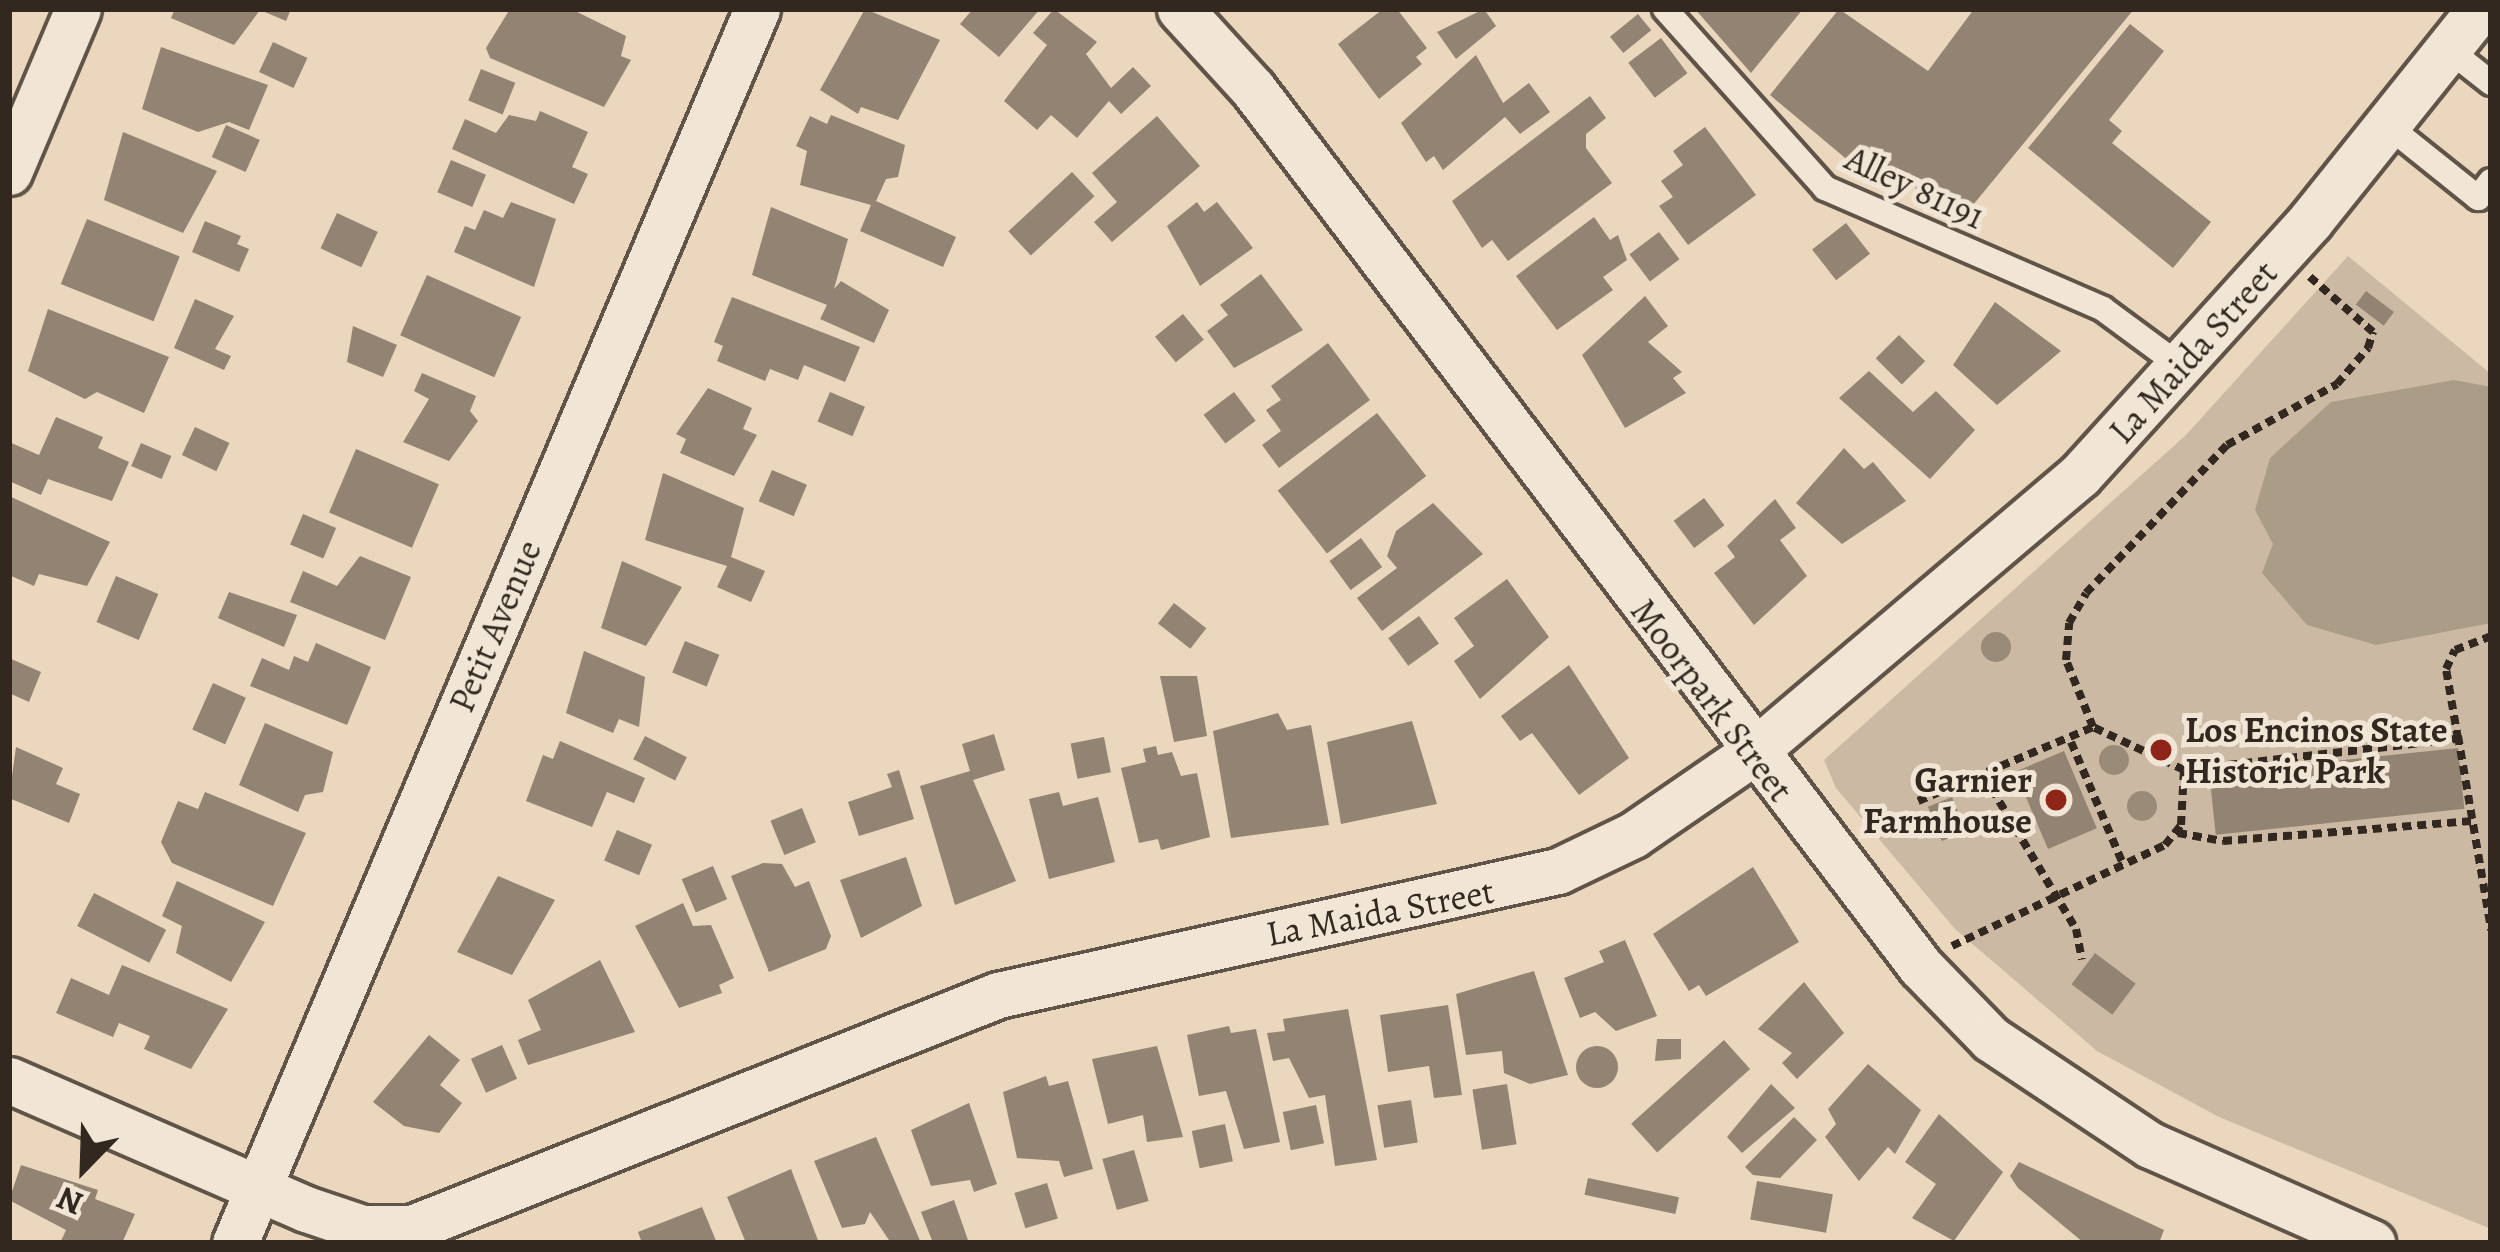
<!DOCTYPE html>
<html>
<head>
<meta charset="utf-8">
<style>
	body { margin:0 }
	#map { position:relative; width:2500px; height:1252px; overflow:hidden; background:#ead7be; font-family:Alegreya,serif }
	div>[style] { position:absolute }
	.green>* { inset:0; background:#cbb9a3 }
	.water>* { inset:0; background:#ab9c88 }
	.building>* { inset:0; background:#928372; transform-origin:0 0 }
	.round { border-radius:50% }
	.path>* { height:8px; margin-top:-4px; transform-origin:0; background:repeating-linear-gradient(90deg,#322820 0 9px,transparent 0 15px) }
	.roads { filter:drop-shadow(3px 0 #605448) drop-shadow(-3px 0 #605448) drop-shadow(0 3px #605448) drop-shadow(0 -3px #605448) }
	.lane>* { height:24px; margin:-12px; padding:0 12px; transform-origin:12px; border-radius:12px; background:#f1e5d5 }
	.street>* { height:45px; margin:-22.5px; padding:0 22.5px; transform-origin:22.5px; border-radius:22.5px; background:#f1e5d5 }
	.trees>* { width:30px; height:30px; margin:-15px; border-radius:50%; background:#9a8b79 }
	.dots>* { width:33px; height:33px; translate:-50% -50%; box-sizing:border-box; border:6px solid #f1e5d5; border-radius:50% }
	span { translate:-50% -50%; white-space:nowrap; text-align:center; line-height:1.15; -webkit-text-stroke:10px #f1e5d5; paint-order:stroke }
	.street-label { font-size:36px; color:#322820 }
	.poi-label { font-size:36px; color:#322820; font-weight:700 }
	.left { translate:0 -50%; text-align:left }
	.right { translate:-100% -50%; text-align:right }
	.frame { position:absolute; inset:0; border:12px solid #322820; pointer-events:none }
	.north { position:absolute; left:24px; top:1108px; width:120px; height:120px; -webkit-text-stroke:9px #f1e5d5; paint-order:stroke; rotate:203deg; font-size:33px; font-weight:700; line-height:48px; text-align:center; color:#322820 }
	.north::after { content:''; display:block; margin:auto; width:42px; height:54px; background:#322820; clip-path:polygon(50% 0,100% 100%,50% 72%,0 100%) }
</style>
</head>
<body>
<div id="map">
	<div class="green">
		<i style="clip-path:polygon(2348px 256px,2491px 374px,2491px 1229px,2219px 1117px,2097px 1051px,1955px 929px,1836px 788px,1824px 760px,2186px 435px)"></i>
	</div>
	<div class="water">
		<i style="clip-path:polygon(2454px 380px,2491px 387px,2491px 623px,2376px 645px,2307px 625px,2262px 573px,2273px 544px,2255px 510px,2270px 458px,2331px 402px)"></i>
	</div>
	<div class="building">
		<i style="clip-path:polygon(175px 9px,291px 9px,286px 21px,260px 10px,234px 45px,171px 18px)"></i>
		<i style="clip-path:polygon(510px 9px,571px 9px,626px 36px,621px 56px,631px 60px,604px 107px,490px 58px,486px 48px)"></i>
		<i style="clip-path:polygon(865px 9px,940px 40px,898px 120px,861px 107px,858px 114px,820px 90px)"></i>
		<i style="clip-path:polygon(973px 9px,1040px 9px,999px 57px,960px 24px)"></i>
		<i style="clip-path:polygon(1054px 9px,1097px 42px,1086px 54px,1111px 88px,1133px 67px,1151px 86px,1121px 114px,1109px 101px,1077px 138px,1051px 115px,1037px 130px,1004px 101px,1047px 45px,1033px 33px)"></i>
		<i style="clip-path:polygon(1383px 9px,1397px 9px,1427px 48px,1416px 57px,1422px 64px,1379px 99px,1338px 44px)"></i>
		<i style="clip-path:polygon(1484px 9px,1496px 26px,1456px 59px,1437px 32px)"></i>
		<i style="clip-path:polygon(1695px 9px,1803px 9px,1751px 73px)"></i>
		<i style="clip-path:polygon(1839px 9px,1928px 71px,1974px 9px,2134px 9px,1959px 222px,1862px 147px,1850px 162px,1770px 95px)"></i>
		<i style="left:1638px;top:14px;width:21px;height:36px;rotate:51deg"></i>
		<i style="clip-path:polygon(2130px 24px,2164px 51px,2109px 120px,2122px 131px,2112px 143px,2211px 222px,2173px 268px,2028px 148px)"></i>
		<i style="left:1661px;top:38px;width:44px;height:41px;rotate:53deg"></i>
		<i style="left:273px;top:42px;width:38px;height:33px;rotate:25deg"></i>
		<i style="clip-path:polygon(161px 47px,268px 85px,249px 130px,229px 122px,198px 132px,142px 109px)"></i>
		<i style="clip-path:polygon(1476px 55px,1503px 103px,1529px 83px,1550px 112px,1520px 134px,1505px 117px,1443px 170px,1434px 156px,1426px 162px,1401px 123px)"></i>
		<i style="left:481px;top:69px;width:37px;height:34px;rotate:22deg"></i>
		<i style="clip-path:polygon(1590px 96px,1606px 118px,1586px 134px,1586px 148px,1612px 183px,1508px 261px,1492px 240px,1482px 248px,1452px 201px)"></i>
		<i style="clip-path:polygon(540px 111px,588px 132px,572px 167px,588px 174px,574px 204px,452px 149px,465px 119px,496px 133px,509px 115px,536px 121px)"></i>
		<i style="clip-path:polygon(831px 115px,905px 145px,898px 177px,886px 179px,876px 201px,956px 237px,943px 267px,860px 231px,871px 205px,800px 185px,807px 151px,796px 146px,810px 116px,827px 124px)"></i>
		<i style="clip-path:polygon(1157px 116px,1200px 166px,1112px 242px,1094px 222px,1117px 202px,1092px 173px)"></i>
		<i style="left:226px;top:125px;width:37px;height:35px;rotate:24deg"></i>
		<i style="clip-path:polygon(1705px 127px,1756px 195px,1688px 245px,1659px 206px,1673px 197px,1661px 181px,1683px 165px,1673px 151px)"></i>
		<i style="clip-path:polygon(123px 132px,217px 171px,183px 233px,104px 200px)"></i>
		<i style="left:451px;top:160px;width:38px;height:35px;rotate:23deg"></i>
		<i style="left:1072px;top:172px;width:33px;height:87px;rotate:47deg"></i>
		<i style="clip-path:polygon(511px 202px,556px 219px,534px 287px,454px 252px,465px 226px,475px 230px,484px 210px,503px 218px)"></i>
		<i style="clip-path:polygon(1197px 202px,1204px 212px,1217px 202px,1253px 248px,1200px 286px,1167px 226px)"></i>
		<i style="clip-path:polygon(771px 207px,848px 239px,834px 289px,841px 281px,889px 310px,874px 343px,820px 319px,827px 305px,752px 275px)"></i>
		<i style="left:337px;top:213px;width:45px;height:39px;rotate:25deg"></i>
		<i style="clip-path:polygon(1594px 217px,1610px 240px,1618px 235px,1627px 260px,1603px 277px,1613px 290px,1557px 330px,1516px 276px)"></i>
		<i style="left:87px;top:219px;width:100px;height:70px;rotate:22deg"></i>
		<i style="clip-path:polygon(205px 221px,241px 236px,237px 244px,249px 249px,239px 272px,192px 252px)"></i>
		<i style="left:1846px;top:223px;width:39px;height:43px;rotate:52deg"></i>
		<i style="left:1659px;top:232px;width:34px;height:37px;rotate:53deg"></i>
		<i style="clip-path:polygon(1261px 274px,1303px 330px,1234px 368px,1207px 331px,1228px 315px,1220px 305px)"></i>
		<i style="left:427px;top:275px;width:103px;height:66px;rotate:24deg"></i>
		<i style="left:2366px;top:291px;width:35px;height:17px;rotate:37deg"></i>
		<i style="clip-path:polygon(1645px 296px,1668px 326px,1648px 342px,1682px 372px,1673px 378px,1686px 393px,1625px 428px,1582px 355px)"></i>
		<i style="clip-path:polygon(732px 297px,860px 347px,845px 382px,804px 365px,798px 380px,770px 369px,765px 381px,717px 361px,723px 346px,714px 342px)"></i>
		<i style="clip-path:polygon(195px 299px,234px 316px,215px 349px,231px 356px,224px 370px,174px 348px)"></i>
		<i style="clip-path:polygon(1995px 302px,2061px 351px,1997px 405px,1953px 365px)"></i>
		<i style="clip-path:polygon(48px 309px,169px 357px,144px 413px,97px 392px,85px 399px,28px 371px)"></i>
		<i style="left:1183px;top:314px;width:33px;height:36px;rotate:51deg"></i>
		<i style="clip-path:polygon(353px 326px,397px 345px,383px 377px,347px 362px)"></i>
		<i style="left:1899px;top:335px;width:37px;height:33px;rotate:45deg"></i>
		<i style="clip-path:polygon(1328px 343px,1370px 400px,1279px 468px,1262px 445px,1281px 431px,1266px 410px,1281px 400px,1271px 386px)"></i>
		<i style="clip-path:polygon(1869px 371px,1913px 412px,1936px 391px,1975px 430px,1930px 479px,1839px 398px)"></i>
		<i style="clip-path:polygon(422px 373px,476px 396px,470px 411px,478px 421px,449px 461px,403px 442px,429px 399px,414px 391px)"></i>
		<i style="clip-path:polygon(708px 388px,752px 408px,743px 429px,757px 435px,734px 476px,680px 453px,686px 439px,676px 434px)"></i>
		<i style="left:830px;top:392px;width:38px;height:32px;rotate:23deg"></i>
		<i style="left:1234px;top:392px;width:36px;height:38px;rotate:53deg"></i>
		<i style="left:1377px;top:413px;width:80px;height:126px;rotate:52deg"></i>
		<i style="clip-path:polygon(56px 417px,103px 437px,98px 448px,129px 462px,112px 501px,48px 479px,41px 495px,9px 481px,9px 442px,39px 455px)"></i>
		<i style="left:195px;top:427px;width:38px;height:31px;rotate:25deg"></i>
		<i style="left:141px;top:443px;width:33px;height:25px;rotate:23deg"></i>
		<i style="clip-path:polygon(1844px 448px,1864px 469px,1873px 462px,1906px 501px,1842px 544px,1796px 503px)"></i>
		<i style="left:356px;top:449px;width:90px;height:69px;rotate:23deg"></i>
		<i style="left:772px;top:470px;width:38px;height:34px;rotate:23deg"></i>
		<i style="clip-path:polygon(663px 473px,744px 508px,731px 557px,765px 571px,751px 602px,717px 587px,727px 566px,645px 540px)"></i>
		<i style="clip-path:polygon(9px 496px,110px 542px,87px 586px,39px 574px,34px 586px,9px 575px)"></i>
		<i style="left:1704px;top:498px;width:34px;height:38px;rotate:53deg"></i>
		<i style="clip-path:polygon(1775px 499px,1796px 528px,1780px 540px,1807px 576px,1754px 625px,1714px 573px,1735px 557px,1727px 546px)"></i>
		<i style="clip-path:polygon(1433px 503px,1483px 554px,1382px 631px,1357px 598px,1397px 568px,1387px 556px,1396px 531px)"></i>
		<i style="left:303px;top:514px;width:36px;height:33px;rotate:23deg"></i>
		<i style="left:1361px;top:538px;width:36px;height:39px;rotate:54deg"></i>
		<i style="clip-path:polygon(360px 556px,411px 577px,385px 640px,290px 602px,303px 571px,337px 586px)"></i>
		<i style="clip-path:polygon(622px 561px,682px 587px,646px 646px,601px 628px)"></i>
		<i style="left:116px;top:576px;width:46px;height:50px;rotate:23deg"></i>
		<i style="clip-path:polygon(1507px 579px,1549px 637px,1480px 699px,1454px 661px,1474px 646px,1454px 618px)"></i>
		<i style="clip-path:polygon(229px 592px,297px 615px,284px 647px,218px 618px)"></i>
		<i style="left:1174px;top:603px;width:41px;height:26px;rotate:38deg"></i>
		<i style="left:1419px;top:616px;width:34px;height:38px;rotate:54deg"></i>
		<i style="left:685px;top:641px;width:37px;height:34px;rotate:22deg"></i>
		<i style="clip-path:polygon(316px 643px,371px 667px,347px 725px,250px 686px,262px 658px,289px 670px,294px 656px,308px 662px)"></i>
		<i style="clip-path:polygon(584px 651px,645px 677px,639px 727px,619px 719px,613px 733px,566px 713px)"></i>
		<i style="clip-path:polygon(9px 658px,41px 672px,29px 702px,9px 693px)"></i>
		<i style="clip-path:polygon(1569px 665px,1629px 758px,1579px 795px,1532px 733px,1520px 741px,1501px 716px)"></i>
		<i style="clip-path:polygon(1160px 676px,1197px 676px,1207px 736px,1174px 742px)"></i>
		<i style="left:213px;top:683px;width:36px;height:51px;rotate:24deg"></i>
		<i style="clip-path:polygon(1278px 713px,1287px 730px,1311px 725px,1329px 825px,1231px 838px,1213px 731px)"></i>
		<i style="clip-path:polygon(1412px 721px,1437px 804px,1341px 824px,1327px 742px)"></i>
		<i style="clip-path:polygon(265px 723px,333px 752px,323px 792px,305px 795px,298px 812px,239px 785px)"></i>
		<i style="clip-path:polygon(994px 734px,1005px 770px,973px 780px,1016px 881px,955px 905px,920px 786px,970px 771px,962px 744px)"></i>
		<i style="left:645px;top:736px;width:47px;height:26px;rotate:27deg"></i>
		<i style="left:1104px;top:737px;width:36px;height:34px;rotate:79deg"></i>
		<i style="clip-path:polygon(560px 741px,645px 778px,634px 803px,607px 792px,592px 827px,526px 801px,543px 755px,553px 759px)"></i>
		<i style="clip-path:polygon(1156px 746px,1158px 755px,1172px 752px,1181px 776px,1197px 773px,1210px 837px,1161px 850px,1158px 839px,1139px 843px,1121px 768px,1146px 762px,1143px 749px)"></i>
		<i style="clip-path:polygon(16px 747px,63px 768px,56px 784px,80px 794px,69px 823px,9px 798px)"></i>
		<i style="left:2458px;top:748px;width:61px;height:250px;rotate:84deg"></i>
		<i style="left:2064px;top:751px;width:84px;height:53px;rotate:67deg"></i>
		<i style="clip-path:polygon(899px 770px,914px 819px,859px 836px,848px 802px,892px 787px,887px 774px)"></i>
		<i style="clip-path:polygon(205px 792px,306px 833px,273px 906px,172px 863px,161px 842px,178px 801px,198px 809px)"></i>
		<i style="clip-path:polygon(1059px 792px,1063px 806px,1098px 797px,1115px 862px,1049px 879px,1029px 799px)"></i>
		<i style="left:1952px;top:797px;width:37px;height:26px;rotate:68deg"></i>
		<i style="left:802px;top:808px;width:37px;height:34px;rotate:68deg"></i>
		<i style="left:617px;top:830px;width:38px;height:33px;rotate:23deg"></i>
		<i style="clip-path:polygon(906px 857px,922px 906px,861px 938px,840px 880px)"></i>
		<i style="clip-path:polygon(763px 863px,782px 864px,795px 887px,809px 881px,831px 936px,826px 949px,769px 972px,731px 876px)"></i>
		<i style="left:713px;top:866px;width:36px;height:34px;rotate:67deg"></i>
		<i style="clip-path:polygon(1753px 867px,1799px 942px,1706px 996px,1699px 985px,1689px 991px,1653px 934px)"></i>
		<i style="clip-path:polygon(498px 876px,555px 900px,512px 975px,457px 952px)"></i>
		<i style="clip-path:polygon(177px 881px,265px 922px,231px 982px,176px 953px,182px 926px,162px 916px)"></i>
		<i style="left:94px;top:893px;width:81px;height:37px;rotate:27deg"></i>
		<i style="clip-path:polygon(683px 903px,693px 926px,711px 925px,734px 978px,719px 985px,722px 993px,679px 1008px,635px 926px)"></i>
		<i style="clip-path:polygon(1625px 940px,1657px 1016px,1616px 1031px,1595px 1012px,1580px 1018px,1564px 978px,1604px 962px,1599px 951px)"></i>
		<i style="left:2095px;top:953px;width:51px;height:39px;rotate:37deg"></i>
		<i style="clip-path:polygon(600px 960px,635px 1032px,528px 1065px,518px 1040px,541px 1030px,528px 1000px)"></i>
		<i style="clip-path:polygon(122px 965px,228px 1009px,191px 1069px,144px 1049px,150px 1036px,119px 1023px,113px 1037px,56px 1013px,71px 978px,109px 995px)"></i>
		<i style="clip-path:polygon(1534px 971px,1568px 1075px,1530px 1084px,1504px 1073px,1502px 1051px,1466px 1055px,1456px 994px)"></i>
		<i style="clip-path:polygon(1804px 982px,1844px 1033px,1797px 1079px,1782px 1063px,1792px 1053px,1758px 1029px)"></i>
		<i style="clip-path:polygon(1448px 1005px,1462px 1095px,1434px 1098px,1429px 1066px,1388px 1072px,1380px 1015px)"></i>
		<i style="clip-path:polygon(1348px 1009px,1377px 1160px,1335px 1166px,1325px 1095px,1309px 1098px,1289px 1058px,1273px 1061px,1267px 1033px,1285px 1031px,1283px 1019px)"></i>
		<i style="clip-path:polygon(1229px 1026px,1231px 1033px,1256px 1029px,1280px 1142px,1244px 1149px,1226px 1091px,1199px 1096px,1187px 1035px)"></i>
		<i style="clip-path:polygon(429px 1035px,460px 1060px,440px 1085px,462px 1103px,439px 1133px,404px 1126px,373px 1102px)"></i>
		<i style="clip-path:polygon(1657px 1039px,1681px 1039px,1681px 1059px,1655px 1061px)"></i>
		<i style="left:1724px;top:1040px;width:39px;height:125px;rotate:48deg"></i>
		<i style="left:502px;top:1045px;width:37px;height:34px;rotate:66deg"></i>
		<i class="round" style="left:1576px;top:1046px;width:42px;height:42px"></i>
		<i style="clip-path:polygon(1157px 1046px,1183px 1137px,1147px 1142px,1143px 1115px,1108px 1124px,1092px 1059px)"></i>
		<i style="clip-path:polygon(1868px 1064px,1921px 1110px,1895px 1154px,1888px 1147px,1859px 1181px,1825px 1137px,1836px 1124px,1828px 1109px)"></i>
		<i style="clip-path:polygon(1046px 1076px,1049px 1086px,1068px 1081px,1093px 1169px,1064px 1177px,1059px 1161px,1017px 1158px,1003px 1092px)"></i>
		<i style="left:1507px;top:1084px;width:61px;height:35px;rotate:81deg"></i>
		<i style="clip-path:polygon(1771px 1084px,1795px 1108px,1742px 1153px,1727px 1137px)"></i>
		<i style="left:1411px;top:1100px;width:43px;height:34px;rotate:81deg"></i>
		<i style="clip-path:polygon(969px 1103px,997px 1184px,974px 1192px,970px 1180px,931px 1186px,911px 1130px)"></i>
		<i style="left:1316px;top:1105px;width:39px;height:34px;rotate:78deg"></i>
		<i style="clip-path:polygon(1939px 1114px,2003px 1172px,1954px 1241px,1912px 1218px,1936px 1184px,1905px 1162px)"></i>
		<i style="clip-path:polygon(1794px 1117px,1817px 1140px,1780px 1178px,1753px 1175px,1745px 1167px)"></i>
		<i style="left:1225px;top:1124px;width:38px;height:34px;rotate:78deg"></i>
		<i style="clip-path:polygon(876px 1137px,921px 1243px,891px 1243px,870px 1212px,865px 1224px,842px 1228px,814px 1161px)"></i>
		<i style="left:1134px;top:1150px;width:53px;height:33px;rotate:74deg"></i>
		<i style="clip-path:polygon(2019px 1162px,2164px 1230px,2159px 1243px,2084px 1243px,2018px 1188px,2010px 1176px)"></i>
		<i style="clip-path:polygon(21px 1165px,98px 1190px,95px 1199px,135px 1214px,122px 1243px,60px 1243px,66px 1230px,9px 1200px)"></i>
		<i style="clip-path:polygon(791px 1169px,819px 1243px,746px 1243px,727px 1197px)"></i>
		<i style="left:1588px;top:1178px;width:93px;height:17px;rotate:12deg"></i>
		<i style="left:1757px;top:1181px;width:77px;height:39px;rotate:10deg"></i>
		<i style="left:1047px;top:1183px;width:37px;height:34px;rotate:73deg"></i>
		<i style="clip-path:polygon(954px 1200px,969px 1243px,933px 1243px,921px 1212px)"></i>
		<i style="clip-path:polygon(702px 1207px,717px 1243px,642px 1243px,638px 1232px)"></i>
	</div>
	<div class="path">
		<i style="left:2458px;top:736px;width:197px;rotate:80.3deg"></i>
		<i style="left:2071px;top:742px;width:133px;rotate:66.9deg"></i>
		<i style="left:2184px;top:770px;width:101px;rotate:-154.7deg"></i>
		<i style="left:2093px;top:727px;width:72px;rotate:-111.9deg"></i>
		<i style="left:2066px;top:660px;width:37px;rotate:-85deg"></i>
		<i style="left:2069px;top:623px;width:34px;rotate:-60deg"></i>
		<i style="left:2086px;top:593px;width:204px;rotate:-46.4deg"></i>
		<i style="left:2227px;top:445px;width:126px;rotate:-29deg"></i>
		<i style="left:2337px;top:384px;width:48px;rotate:-49.3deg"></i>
		<i style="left:2368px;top:348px;width:17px;rotate:-73deg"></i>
		<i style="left:2373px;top:332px;width:84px;rotate:-138.9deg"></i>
		<i style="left:1984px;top:776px;width:179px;rotate:59deg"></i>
		<i style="left:2076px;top:929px;width:31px;rotate:79deg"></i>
		<i style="left:1918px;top:801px;width:190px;rotate:-22.9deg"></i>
		<i style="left:2178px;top:833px;width:46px;rotate:10.1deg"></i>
		<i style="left:2223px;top:841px;width:251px;rotate:-4.6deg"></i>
		<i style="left:1952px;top:946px;width:236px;rotate:-25.4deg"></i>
		<i style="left:2165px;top:845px;width:26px;rotate:-51deg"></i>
		<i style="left:2181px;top:825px;width:55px;rotate:-86.9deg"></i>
		<i style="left:2184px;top:770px;width:276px;rotate:-6.5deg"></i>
		<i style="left:2458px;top:739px;width:71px;rotate:-99.7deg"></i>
		<i style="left:2446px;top:669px;width:21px;rotate:-65deg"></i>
		<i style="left:2455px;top:650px;width:39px;rotate:-21deg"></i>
	</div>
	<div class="roads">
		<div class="lane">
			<i style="left:1665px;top:9px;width:240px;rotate:48.2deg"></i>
			<i style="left:1825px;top:188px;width:303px;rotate:23.5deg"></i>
			<i style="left:2103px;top:309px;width:99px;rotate:36.4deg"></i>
			<i style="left:2448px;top:49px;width:55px;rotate:38.3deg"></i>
			<i style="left:2387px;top:125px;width:117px;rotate:38.7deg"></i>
			<i style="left:2478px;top:198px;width:21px;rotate:-53deg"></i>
		</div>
		<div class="street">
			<i style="left:1180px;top:9px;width:108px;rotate:47.6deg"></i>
			<i style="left:1253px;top:89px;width:1103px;rotate:52.74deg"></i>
			<i style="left:1921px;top:967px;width:100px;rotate:45.8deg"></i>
			<i style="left:1991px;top:1039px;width:191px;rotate:33.7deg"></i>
			<i style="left:2150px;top:1145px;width:243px;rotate:23.8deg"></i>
			<i style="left:9px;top:172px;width:177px;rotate:-67.1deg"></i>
			<i style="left:9px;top:1080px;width:324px;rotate:23.5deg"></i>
			<i style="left:306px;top:1209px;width:59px;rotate:18.7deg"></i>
			<i style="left:362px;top:1228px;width:50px"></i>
			<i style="left:412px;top:1228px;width:631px;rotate:-21.68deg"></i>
			<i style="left:998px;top:995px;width:574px;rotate:-12.49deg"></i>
			<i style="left:1558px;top:871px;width:83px;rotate:-25.6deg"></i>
			<i style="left:1633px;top:835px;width:143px;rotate:-34.5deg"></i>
			<i style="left:1751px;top:754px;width:431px;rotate:-40.3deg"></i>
			<i style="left:2080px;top:475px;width:343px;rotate:-47.8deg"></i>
			<i style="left:2310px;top:221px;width:272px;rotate:-51.3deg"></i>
			<i style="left:235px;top:1243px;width:1340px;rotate:-67.07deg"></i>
		</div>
	</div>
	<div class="trees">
		<i style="left:1996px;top:647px"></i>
		<i style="left:2114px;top:760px"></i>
		<i style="left:2142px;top:806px"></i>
	</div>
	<div class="dots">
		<i style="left:2161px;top:750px;background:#8f2418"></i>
		<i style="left:2056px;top:800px;background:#8f2418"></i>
	</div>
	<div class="street-label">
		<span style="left:1915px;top:187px;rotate:25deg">Alley 81191</span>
		<span style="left:2193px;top:352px;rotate:-48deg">La Maida Street</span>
		<span style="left:495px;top:626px;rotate:-67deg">Petit Avenue</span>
		<span style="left:1712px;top:700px;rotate:53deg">Moorpark Street</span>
		<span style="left:1380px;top:912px;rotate:-11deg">La Maida Street</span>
	</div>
	<div class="poi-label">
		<span class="left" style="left:2185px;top:750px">Los Encinos State<br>Historic Park</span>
		<span class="right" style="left:2032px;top:800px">Garnier<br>Farmhouse</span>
	</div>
	<div class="frame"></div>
	<div class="north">N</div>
</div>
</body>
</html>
